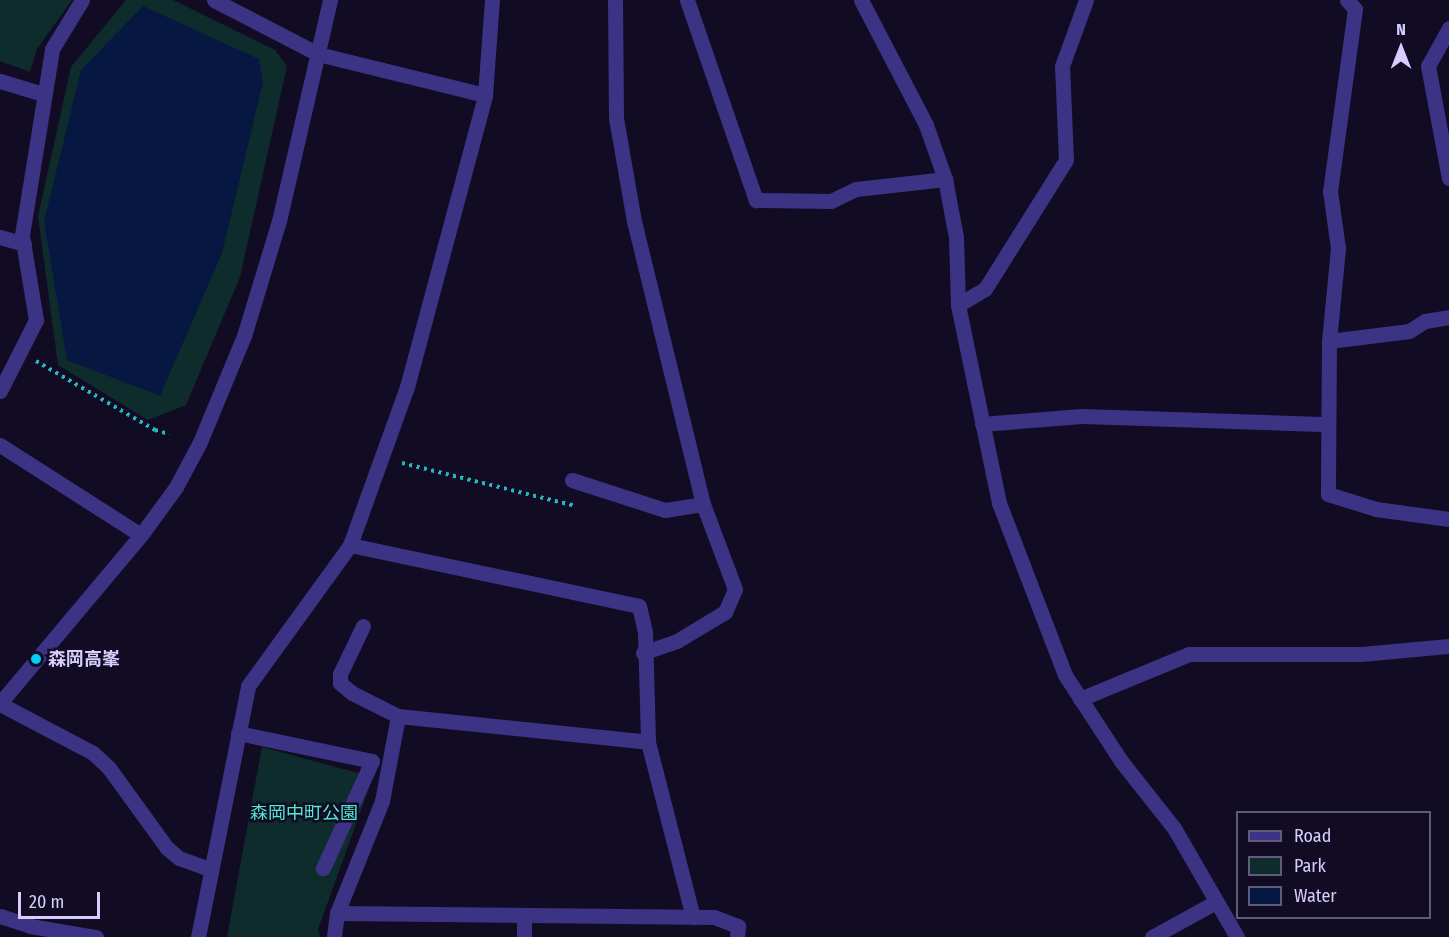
<!DOCTYPE html>
<html>
<head>
<meta charset="utf-8">
<style>
	body { margin:0 }
	#map { position:relative; width:1449px; height:937px; overflow:hidden; background:#110c23; font-family:"Fira Sans Condensed","Noto Sans JP",sans-serif }
	div>[style] { position:absolute }
	.green>* { inset:0; background:#0f2c2d }
	.water>* { inset:0; background:#061742 }
	.path>* { height:4px; margin-top:-2px; transform-origin:0; background:repeating-linear-gradient(90deg,#25b9bb 0 3px,transparent 0 7.5px) }
	.minor>* { height:15px; margin:-7.5px; padding:0 7.5px; transform-origin:7.5px; border-radius:7.5px; background:#3c3385 }
	.dots>* { width:16px; height:16px; translate:-50% -50%; box-sizing:border-box; border:3px solid #110c23; border-radius:50% }
	span { translate:-50% -50%; white-space:nowrap; text-align:center; line-height:1.15; -webkit-text-stroke:5px #110c23; paint-order:stroke }
	.poi-label { font-size:18px; color:#d7ceff; font-weight:700 }
	.left { translate:0 -50%; text-align:left }
	.park-label { font-size:18px; color:#51e7cd }
	.legend { position:absolute; left:1236px; top:811px; width:195px; height:108px; box-sizing:border-box; background:#110c23; border:2px solid #605a7b; margin:0; padding:8px 10px; list-style:none; font-size:18px; color:#d7ceff }
	.legend li { display:flex; align-items:center; gap:12px; height:30px }
	.legend b { width:30px; border:2px solid #605a7b }
	.north { position:absolute; left:1371px; top:18px; width:60px; height:60px; -webkit-text-stroke:4px #110c23; paint-order:stroke; rotate:0deg; font-size:16px; font-weight:700; line-height:24px; text-align:center; color:#d7ceff }
	.north::after { content:''; display:block; margin:auto; width:21px; height:27px; background:#d7ceff; clip-path:polygon(50% 0,100% 100%,50% 72%,0 100%) }
	.scale { position:absolute; left:18px; top:892px; width:82px; height:27px; box-sizing:border-box; border:3px solid #d7ceff; border-top:0; padding-left:8px; font-size:18px; line-height:21px; white-space:nowrap; color:#d7ceff; -webkit-text-stroke:4px #110c23; paint-order:stroke }
</style>
</head>
<body>
<div id="map">
	<div class="green">
		<i style="clip-path:polygon(0 0,72px 0,37px 49px,30px 72px,0 61px)"></i>
		<i style="clip-path:polygon(126px 0,173px 0,275px 50px,287px 66px,240px 277px,186px 405px,148px 420px,58px 365px,38px 216px,71px 67px)"></i>
		<i style="clip-path:polygon(262px 747px,373px 777px,318px 929px,320px 937px,227px 937px)"></i>
	</div>
	<div class="water">
		<i style="clip-path:polygon(143px 6px,259px 59px,263px 82px,222px 253px,160px 396px,67px 360px,44px 222px,81px 70px)"></i>
	</div>
	<div class="path">
		<i style="left:36px;top:361px;width:138px;rotate:30.1deg"></i>
		<i style="left:155px;top:430px;width:15px;rotate:16deg"></i>
		<i style="left:402px;top:463px;width:179px;rotate:13.9deg"></i>
	</div>
	<div class="minor">
		<i style="left:214px;top:0;width:117px;rotate:27.4deg"></i>
		<i style="left:318px;top:54px;width:172px;rotate:13.8deg"></i>
		<i style="left:615px;top:0;width:118px;rotate:89.5deg"></i>
		<i style="left:616px;top:118px;width:105px;rotate:80.1deg"></i>
		<i style="left:634px;top:221px;width:291px;rotate:76.3deg"></i>
		<i style="left:703px;top:504px;width:91px;rotate:69.4deg"></i>
		<i style="left:735px;top:589px;width:25px;rotate:113deg"></i>
		<i style="left:725px;top:612px;width:56px;rotate:148.9deg"></i>
		<i style="left:677px;top:641px;width:36px;rotate:161deg"></i>
		<i style="left:687px;top:0;width:212px;rotate:71deg"></i>
		<i style="left:756px;top:200px;width:75px;rotate:0.8deg"></i>
		<i style="left:831px;top:201px;width:28px;rotate:-26deg"></i>
		<i style="left:856px;top:189px;width:90px;rotate:-6.4deg"></i>
		<i style="left:861px;top:0;width:141px;rotate:62.5deg"></i>
		<i style="left:926px;top:125px;width:57px;rotate:70.6deg"></i>
		<i style="left:945px;top:179px;width:59px;rotate:79.3deg"></i>
		<i style="left:956px;top:237px;width:68px;rotate:88.3deg"></i>
		<i style="left:958px;top:305px;width:202px;rotate:78.3deg"></i>
		<i style="left:999px;top:503px;width:184px;rotate:69deg"></i>
		<i style="left:1065px;top:675px;width:103px;rotate:56.9deg"></i>
		<i style="left:1121px;top:761px;width:85px;rotate:51.7deg"></i>
		<i style="left:1174px;top:828px;width:126px;rotate:60deg"></i>
		<i style="left:1347px;top:0;width:12px;rotate:48deg"></i>
		<i style="left:1355px;top:9px;width:184px;rotate:97.8deg"></i>
		<i style="left:1330px;top:191px;width:58px;rotate:82deg"></i>
		<i style="left:1338px;top:248px;width:93px;rotate:95.5deg"></i>
		<i style="left:1329px;top:341px;width:153px;rotate:90.4deg"></i>
		<i style="left:1328px;top:494px;width:50px;rotate:17.4deg"></i>
		<i style="left:1376px;top:509px;width:74px;rotate:7.8deg"></i>
		<i style="left:1449px;top:28px;width:43px;rotate:118.9deg"></i>
		<i style="left:1428px;top:66px;width:114px;rotate:79.4deg"></i>
		<i style="left:0;top:81px;width:45px;rotate:16.8deg"></i>
		<i style="left:0;top:237px;width:25px;rotate:16deg"></i>
		<i style="left:958px;top:305px;width:31px;rotate:-31deg"></i>
		<i style="left:985px;top:289px;width:152px;rotate:-57.9deg"></i>
		<i style="left:1066px;top:160px;width:94px;rotate:-92.4deg"></i>
		<i style="left:1062px;top:66px;width:70px;rotate:-70deg"></i>
		<i style="left:1329px;top:341px;width:81px;rotate:-7.1deg"></i>
		<i style="left:1409px;top:331px;width:19px;rotate:-32deg"></i>
		<i style="left:1425px;top:321px;width:24px;rotate:-9deg"></i>
		<i style="left:0;top:391px;width:80px;rotate:-63.1deg"></i>
		<i style="left:36px;top:320px;width:86px;rotate:-99.4deg"></i>
		<i style="left:22px;top:235px;width:188px;rotate:-80.8deg"></i>
		<i style="left:52px;top:49px;width:57px;rotate:-58.5deg"></i>
		<i style="left:982px;top:424px;width:100px;rotate:-4.6deg"></i>
		<i style="left:1082px;top:416px;width:246px;rotate:1.9deg"></i>
		<i style="left:0;top:445px;width:167px;rotate:32.6deg"></i>
		<i style="left:572px;top:480px;width:98px;rotate:17.9deg"></i>
		<i style="left:665px;top:510px;width:38px;rotate:-9deg"></i>
		<i style="left:350px;top:545px;width:295px;rotate:11.9deg"></i>
		<i style="left:639px;top:606px;width:27px;rotate:77deg"></i>
		<i style="left:645px;top:632px;width:110px;rotate:88.4deg"></i>
		<i style="left:648px;top:742px;width:181px;rotate:75.6deg"></i>
		<i style="left:363px;top:626px;width:53px;rotate:115.6deg"></i>
		<i style="left:340px;top:674px;width:9px;rotate:90deg"></i>
		<i style="left:340px;top:683px;width:16px;rotate:40deg"></i>
		<i style="left:352px;top:693px;width:51px;rotate:26.6deg"></i>
		<i style="left:1080px;top:699px;width:118px;rotate:-22.4deg"></i>
		<i style="left:1189px;top:654px;width:172px"></i>
		<i style="left:1361px;top:654px;width:88px;rotate:-5.2deg"></i>
		<i style="left:0;top:703px;width:219px;rotate:-50deg"></i>
		<i style="left:141px;top:535px;width:59px;rotate:-53.9deg"></i>
		<i style="left:176px;top:487px;width:51px;rotate:-61.9deg"></i>
		<i style="left:200px;top:442px;width:115px;rotate:-67.5deg"></i>
		<i style="left:244px;top:336px;width:120px;rotate:-73.1deg"></i>
		<i style="left:279px;top:221px;width:227px;rotate:-77deg"></i>
		<i style="left:0;top:704px;width:105px;rotate:27.8deg"></i>
		<i style="left:93px;top:753px;width:22px;rotate:43deg"></i>
		<i style="left:109px;top:768px;width:99px;rotate:54.1deg"></i>
		<i style="left:167px;top:848px;width:16px;rotate:40deg"></i>
		<i style="left:179px;top:858px;width:33px;rotate:20deg"></i>
		<i style="left:238px;top:733px;width:137px;rotate:11.8deg"></i>
		<i style="left:372px;top:761px;width:118px;rotate:114.6deg"></i>
		<i style="left:337px;top:913px;width:377px;rotate:0.6deg"></i>
		<i style="left:714px;top:917px;width:26px;rotate:21deg"></i>
		<i style="left:738px;top:926px;width:11px;rotate:95deg"></i>
		<i style="left:0;top:916px;width:32px;rotate:18deg"></i>
		<i style="left:30px;top:926px;width:67px;rotate:9.5deg"></i>
		<i style="left:524px;top:918px;width:19px;rotate:90deg"></i>
		<i style="left:198px;top:937px;width:256px;rotate:-78.7deg"></i>
		<i style="left:248px;top:686px;width:174px;rotate:-54.1deg"></i>
		<i style="left:350px;top:545px;width:168px;rotate:-70.2deg"></i>
		<i style="left:407px;top:387px;width:302px;rotate:-75deg"></i>
		<i style="left:485px;top:95px;width:95px;rotate:-85.8deg"></i>
		<i style="left:334px;top:937px;width:24px;rotate:-83deg"></i>
		<i style="left:337px;top:913px;width:121px;rotate:-68.1deg"></i>
		<i style="left:382px;top:801px;width:86px;rotate:-79.3deg"></i>
		<i style="left:398px;top:716px;width:251px;rotate:5.9deg"></i>
		<i style="left:1152px;top:937px;width:73px;rotate:-28.7deg"></i>
	</div>
	<div class="dots">
		<i style="left:36px;top:659px;background:#00cef9"></i>
	</div>
	<div class="poi-label">
		<span class="left" style="left:48px;top:659px">森岡高峯</span>
	</div>
	<div class="park-label">
		<span style="left:304px;top:813px">森岡中町公園</span>
	</div>
	<ul class="legend">
	<li><b style="height:8px;background:#3c3385"></b>Road</li>
	<li><b style="height:16px;background:#0f2c2d"></b>Park</li>
	<li><b style="height:16px;background:#061742"></b>Water</li>
	</ul>
	<div class="north">N</div>
	<div class="scale">20 m</div>
</div>
</body>
</html>
